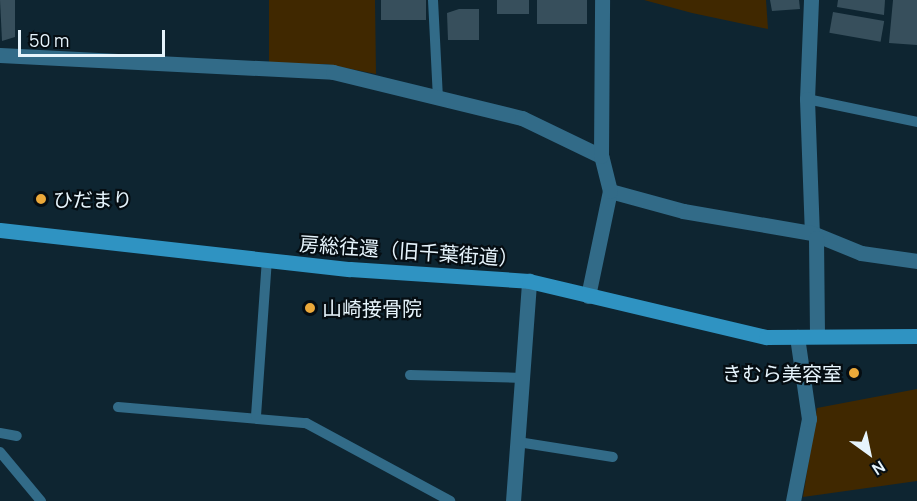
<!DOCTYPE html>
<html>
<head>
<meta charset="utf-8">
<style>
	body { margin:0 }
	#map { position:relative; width:917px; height:501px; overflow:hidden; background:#0e2531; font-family:Manrope,"Noto Sans JP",sans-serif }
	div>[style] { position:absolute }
	.green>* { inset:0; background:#402800 }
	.building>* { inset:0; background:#374f5c; transform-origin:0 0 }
	.lane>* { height:10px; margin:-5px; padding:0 5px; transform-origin:5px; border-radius:5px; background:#326b88 }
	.street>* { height:15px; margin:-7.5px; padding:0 7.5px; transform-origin:7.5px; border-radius:7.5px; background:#326b88 }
	.secondary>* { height:15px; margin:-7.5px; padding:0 7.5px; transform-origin:7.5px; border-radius:7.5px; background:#2f93c2 }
	.dots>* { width:16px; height:16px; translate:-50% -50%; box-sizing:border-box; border:3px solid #050d12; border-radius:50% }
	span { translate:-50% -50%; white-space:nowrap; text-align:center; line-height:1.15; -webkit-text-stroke:4.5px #050d12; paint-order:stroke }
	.poi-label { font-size:20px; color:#e6f4fc }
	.left { translate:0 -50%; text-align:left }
	.right { translate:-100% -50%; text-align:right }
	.street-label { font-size:20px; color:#e6f4fc }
	.north { position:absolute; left:839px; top:423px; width:60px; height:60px; -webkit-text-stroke:4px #050d12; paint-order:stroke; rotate:147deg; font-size:16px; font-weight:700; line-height:24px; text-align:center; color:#e6f4fc }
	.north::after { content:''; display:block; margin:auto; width:21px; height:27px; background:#e6f4fc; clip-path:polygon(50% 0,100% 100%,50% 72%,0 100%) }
	.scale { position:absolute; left:18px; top:30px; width:147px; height:27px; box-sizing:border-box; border:3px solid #e6f4fc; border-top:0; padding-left:8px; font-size:18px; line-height:21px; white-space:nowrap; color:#e6f4fc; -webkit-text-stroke:4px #050d12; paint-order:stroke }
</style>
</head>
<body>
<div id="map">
	<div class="green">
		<i style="clip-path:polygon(269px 0,375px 0,376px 74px,326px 64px,269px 65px)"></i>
		<i style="clip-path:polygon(644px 0,766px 0,768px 29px,692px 13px)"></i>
		<i style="clip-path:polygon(917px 389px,917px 481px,803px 497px,817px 408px)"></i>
	</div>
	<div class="building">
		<i style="clip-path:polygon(0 0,15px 0,15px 37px,2px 41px)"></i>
		<i style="left:381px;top:0;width:45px;height:20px"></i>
		<i style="left:497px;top:0;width:32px;height:14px"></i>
		<i style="left:537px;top:0;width:50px;height:24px"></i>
		<i style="clip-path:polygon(770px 0,799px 0,800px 9px,772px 11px)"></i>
		<i style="clip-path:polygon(838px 0,885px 0,884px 15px,837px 7px)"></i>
		<i style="clip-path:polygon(893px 0,917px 0,917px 45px,889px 43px)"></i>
		<i style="clip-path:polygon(459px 9px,479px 9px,479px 40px,448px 40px,447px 13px)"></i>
		<i style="left:833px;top:12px;width:52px;height:21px;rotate:10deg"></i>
	</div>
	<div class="lane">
		<i style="left:433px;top:0;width:98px;rotate:87.1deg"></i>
		<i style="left:807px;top:99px;width:112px;rotate:11.8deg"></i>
		<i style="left:410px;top:375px;width:114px;rotate:1.5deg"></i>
		<i style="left:118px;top:407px;width:189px;rotate:4.9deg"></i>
		<i style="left:306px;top:423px;width:164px;rotate:28.4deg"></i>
		<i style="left:256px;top:416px;width:156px;rotate:-86deg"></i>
		<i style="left:0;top:433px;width:17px;rotate:10deg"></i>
		<i style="left:518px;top:442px;width:96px;rotate:9deg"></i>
		<i style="left:0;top:452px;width:64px;rotate:50.1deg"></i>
	</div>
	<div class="street">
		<i style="left:811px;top:0;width:99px;rotate:92.3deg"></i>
		<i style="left:807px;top:99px;width:134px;rotate:87.9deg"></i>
		<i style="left:812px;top:233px;width:53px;rotate:22.2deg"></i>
		<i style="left:861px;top:253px;width:57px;rotate:8.1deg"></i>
		<i style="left:0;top:55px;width:333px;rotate:2.9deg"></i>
		<i style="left:333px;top:72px;width:195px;rotate:13.7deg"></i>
		<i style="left:522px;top:118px;width:88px;rotate:25.7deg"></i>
		<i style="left:610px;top:191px;width:76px;rotate:15.3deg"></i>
		<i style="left:683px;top:211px;width:131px;rotate:9.7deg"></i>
		<i style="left:816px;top:238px;width:97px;rotate:89.4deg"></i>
		<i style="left:588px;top:296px;width:107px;rotate:-78.2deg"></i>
		<i style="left:610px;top:191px;width:36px;rotate:-104deg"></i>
		<i style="left:601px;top:156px;width:156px;rotate:-89.6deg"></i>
		<i style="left:513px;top:501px;width:221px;rotate:-85.8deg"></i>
		<i style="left:793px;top:501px;width:84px;rotate:-79deg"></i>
		<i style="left:809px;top:419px;width:83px;rotate:-98.3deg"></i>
	</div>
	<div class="secondary">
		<i style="left:0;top:230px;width:352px;rotate:6.4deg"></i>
		<i style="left:350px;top:269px;width:179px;rotate:3.8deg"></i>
		<i style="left:529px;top:281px;width:244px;rotate:13.3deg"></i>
		<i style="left:766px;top:337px;width:151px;rotate:-0.4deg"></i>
	</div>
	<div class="dots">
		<i style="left:41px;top:199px;background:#eba93a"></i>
		<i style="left:310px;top:308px;background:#eba93a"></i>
		<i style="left:854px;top:373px;background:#eba93a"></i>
	</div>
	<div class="poi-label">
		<span class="left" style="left:53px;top:199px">ひだまり</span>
		<span class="left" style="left:322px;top:308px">山崎接骨院</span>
		<span class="right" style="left:842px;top:373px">きむら美容室</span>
	</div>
	<div class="street-label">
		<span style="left:409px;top:251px;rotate:4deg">房総往還（旧千葉街道）</span>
	</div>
	<div class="north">N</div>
	<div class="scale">50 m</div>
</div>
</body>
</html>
